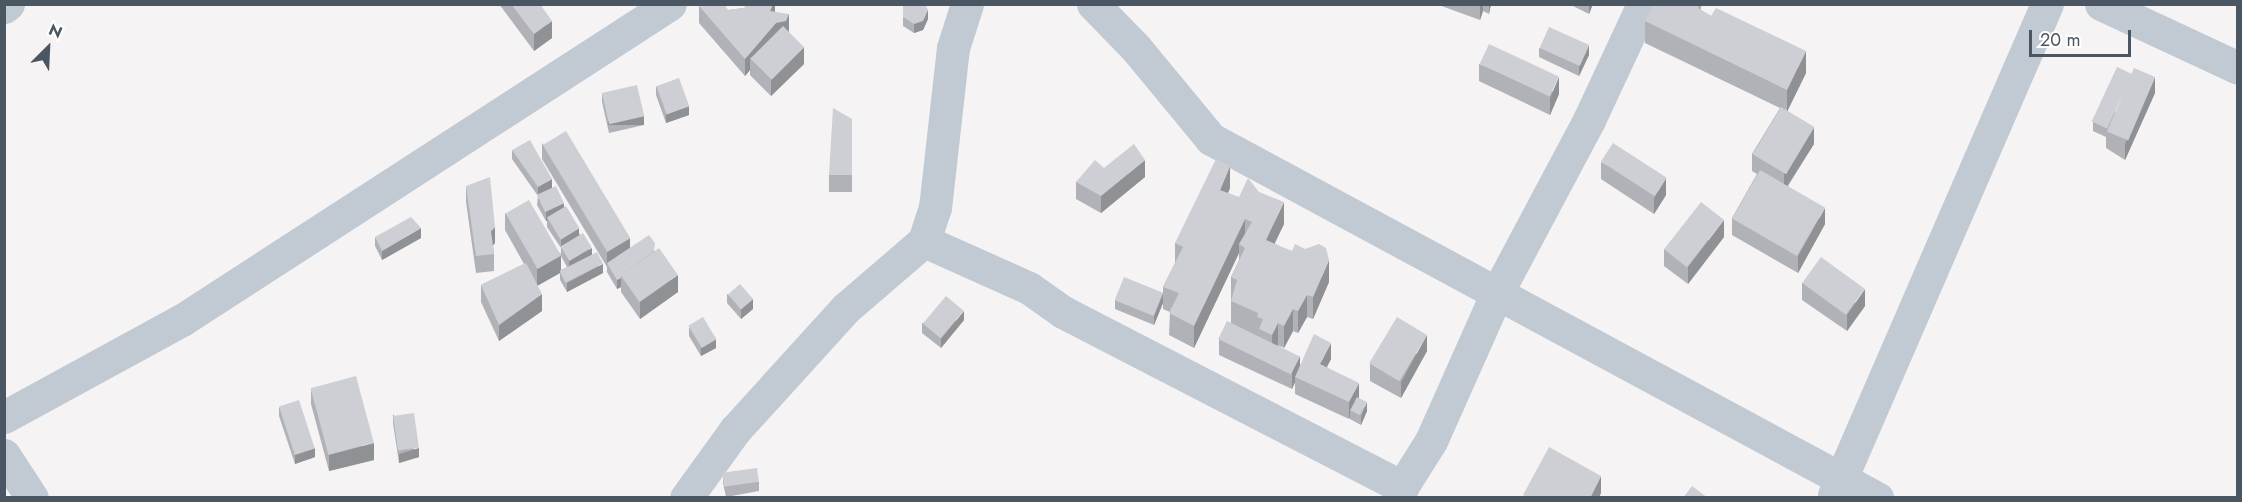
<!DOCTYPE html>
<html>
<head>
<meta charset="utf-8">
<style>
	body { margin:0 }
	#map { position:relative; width:2242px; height:502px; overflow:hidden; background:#f5f3f3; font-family:Jost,sans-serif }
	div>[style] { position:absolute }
	.minor>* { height:33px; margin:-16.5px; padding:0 16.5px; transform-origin:16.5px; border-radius:16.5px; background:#c1cad2 }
	.wall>* { inset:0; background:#b0b2b7 }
	.shaded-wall>* { inset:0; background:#909195; transform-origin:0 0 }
	.building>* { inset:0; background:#cdcfd5; transform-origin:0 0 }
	span { translate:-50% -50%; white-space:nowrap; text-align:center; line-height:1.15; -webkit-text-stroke:5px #fff; paint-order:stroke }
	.frame { position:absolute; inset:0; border:6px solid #4a5661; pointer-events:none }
	.north { position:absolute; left:18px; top:18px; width:60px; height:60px; -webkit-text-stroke:4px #fff; paint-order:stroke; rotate:24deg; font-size:16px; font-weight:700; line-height:24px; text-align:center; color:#4a5661 }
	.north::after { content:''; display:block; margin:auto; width:21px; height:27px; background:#4a5661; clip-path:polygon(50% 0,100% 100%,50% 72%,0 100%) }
	.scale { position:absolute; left:2029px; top:30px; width:102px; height:27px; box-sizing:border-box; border:3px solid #4a5661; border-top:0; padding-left:8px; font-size:18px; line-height:21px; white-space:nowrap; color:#4a5661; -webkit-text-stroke:4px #fff; paint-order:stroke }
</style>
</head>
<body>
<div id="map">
	<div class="minor">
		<i style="left:1093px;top:4px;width:60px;rotate:45.7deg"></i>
		<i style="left:1135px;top:47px;width:119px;rotate:50.4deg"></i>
		<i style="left:1211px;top:139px;width:757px;rotate:28.33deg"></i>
		<i style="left:2101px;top:4px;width:151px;rotate:25deg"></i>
		<i style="left:4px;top:7px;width:5px;rotate:-37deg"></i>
		<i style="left:924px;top:241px;width:35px;rotate:-72deg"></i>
		<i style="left:935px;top:208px;width:161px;rotate:-83.6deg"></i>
		<i style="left:953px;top:48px;width:46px;rotate:-72.3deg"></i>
		<i style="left:4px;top:417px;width:203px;rotate:-28.6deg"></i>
		<i style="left:182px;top:320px;width:581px;rotate:-32.92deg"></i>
		<i style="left:4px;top:455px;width:51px;rotate:56.9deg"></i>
		<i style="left:1834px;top:495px;width:535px;rotate:-66.55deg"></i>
		<i style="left:686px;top:498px;width:84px;rotate:-54.2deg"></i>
		<i style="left:735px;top:430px;width:165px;rotate:-47.7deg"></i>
		<i style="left:846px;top:308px;width:103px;rotate:-40.7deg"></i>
		<i style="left:924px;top:241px;width:115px;rotate:24.1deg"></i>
		<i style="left:1029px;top:288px;width:42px;rotate:35.2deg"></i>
		<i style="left:1063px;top:312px;width:382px;rotate:27.3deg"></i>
		<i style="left:1402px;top:487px;width:54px;rotate:-57.8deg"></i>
		<i style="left:1431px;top:441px;width:162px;rotate:-66deg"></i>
		<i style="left:1497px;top:293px;width:196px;rotate:-62deg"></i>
		<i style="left:1589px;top:120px;width:128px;rotate:-65deg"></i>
	</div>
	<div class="wall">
		<i style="clip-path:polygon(499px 4px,540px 4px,552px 38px,534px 51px)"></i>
		<i style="clip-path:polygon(775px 4px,775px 12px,788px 32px,804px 64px,771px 96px,750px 75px,750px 70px,745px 76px,699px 23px,699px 6px,728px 10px)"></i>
		<i style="clip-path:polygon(903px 4px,928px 19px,923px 30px,914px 33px,903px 26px)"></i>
		<i style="clip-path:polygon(1436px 4px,1491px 4px,1489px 14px,1483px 11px,1480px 20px)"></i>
		<i style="clip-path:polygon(1569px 4px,1593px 4px,1589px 14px)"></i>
		<i style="clip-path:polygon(1701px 4px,1701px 10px,1806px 73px,1787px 111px,1814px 144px,1788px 186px,1825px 224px,1798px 273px,1732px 235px,1732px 218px,1757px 174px,1752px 171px,1752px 154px,1780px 108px,1645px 43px,1645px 21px)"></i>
		<i style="clip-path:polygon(1539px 48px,1589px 55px,1579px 76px,1539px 57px)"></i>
		<i style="clip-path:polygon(1479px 64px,1559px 94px,1550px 115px,1479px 81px)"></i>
		<i style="clip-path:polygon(656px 86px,689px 115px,666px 123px,656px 95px)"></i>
		<i style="clip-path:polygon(602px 93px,644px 125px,609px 133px,602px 102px)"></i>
		<i style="clip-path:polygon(2155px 93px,2125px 160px,2106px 148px,2106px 137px,2093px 131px,2093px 122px)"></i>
		<i style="clip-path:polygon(852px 119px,852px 192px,829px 192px,829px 175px)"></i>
		<i style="clip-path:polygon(542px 143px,630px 248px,655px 251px,678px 292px,640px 319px,621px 292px,621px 287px,617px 289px,607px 272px,607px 267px,542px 159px)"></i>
		<i style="clip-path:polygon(evenodd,512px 150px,552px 188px,603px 273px,567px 292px,560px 280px,560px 273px,537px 286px,542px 311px,499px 341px,481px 302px,481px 285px,524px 264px,505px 230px,505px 213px,561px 254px,561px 248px,547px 227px,547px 221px,546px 221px,537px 205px,538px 196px,512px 159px,512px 150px,561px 256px,567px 267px,561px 270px,561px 256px)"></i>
		<i style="clip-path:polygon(1601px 162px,1666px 195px,1654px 214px,1601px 179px)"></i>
		<i style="clip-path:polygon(1104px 168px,1145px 177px,1101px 213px,1076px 199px,1076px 182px)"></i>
		<i style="clip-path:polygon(466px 186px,495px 243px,493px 245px,494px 254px,494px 271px,476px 273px,466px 202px)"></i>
		<i style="clip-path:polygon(1230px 188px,1228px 193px,1284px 224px,1274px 243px,1329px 282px,1313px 319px,1307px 317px,1298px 333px,1293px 331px,1284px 348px,1278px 345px,1300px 366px,1331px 359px,1327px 367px,1359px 398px,1367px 411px,1361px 425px,1350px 419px,1350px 417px,1349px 419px,1295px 394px,1295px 382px,1292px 389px,1219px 355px,1219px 339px,1231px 323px,1231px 277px,1239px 260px,1239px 253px,1194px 348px,1169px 335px,1170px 312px,1163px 309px,1163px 303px,1154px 325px,1115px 309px,1115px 300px,1163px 293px,1163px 287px,1175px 263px,1175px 243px)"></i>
		<i style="clip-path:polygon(375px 237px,421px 238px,382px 260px,375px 246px)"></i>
		<i style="clip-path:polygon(1724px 237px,1688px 284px,1664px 266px,1664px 249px)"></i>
		<i style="clip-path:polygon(1802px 283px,1865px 306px,1847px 331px,1802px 300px)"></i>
		<i style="clip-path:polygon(727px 294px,753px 309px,741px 319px,727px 303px)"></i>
		<i style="clip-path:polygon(964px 320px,941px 348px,922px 333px,922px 323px)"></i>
		<i style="clip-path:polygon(689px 327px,716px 348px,701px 356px,689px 336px)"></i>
		<i style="clip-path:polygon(1427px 351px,1401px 398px,1370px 381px,1370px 364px)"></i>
		<i style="clip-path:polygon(311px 388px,374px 460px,329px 471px,311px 404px)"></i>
		<i style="clip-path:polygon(279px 407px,315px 457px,295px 464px,279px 416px)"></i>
		<i style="clip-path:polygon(393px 414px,419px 457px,399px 463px,393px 423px)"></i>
		<i style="clip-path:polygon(723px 474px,759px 482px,759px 491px,726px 497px,723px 483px)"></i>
	</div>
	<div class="shaded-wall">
		<i style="clip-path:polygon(773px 4px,775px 4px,775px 16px,770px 11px)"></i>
		<i style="clip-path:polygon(1480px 4px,1483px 4px,1483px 11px,1480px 20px)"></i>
		<i style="clip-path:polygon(1489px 4px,1491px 4px,1489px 14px)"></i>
		<i style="clip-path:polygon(1589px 4px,1593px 4px,1589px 14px)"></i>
		<i style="clip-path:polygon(928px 10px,928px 19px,923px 30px,914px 33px,914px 24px)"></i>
		<i style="clip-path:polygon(789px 14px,789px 31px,786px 38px,750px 58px,750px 70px,745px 76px,745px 59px,776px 23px)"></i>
		<i style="clip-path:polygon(552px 21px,552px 38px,534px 51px,534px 34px)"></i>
		<i style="clip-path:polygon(1589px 45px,1589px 55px,1579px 76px,1579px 66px)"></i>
		<i style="clip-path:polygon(804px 47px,804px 64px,771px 96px,771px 79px)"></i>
		<i style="clip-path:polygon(1806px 51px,1806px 73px,1787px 112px,1787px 90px)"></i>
		<i style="clip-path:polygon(1559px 77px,1559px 94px,1550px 115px,1550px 98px)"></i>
		<i style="clip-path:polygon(2155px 77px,2155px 93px,2125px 160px,2125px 144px)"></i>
		<i style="clip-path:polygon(689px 106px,689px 115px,666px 123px,666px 114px)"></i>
		<i style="left:644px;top:116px;width:9px;height:36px;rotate:90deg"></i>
		<i style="clip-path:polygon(1814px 127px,1814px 144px,1784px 191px,1784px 174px)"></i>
		<i style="clip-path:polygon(1145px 160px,1145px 177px,1101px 213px,1101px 196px)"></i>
		<i style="clip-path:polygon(1230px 166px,1230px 188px,1220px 212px,1220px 190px)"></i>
		<i style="clip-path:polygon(1666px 178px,1666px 195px,1654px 214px,1654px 198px)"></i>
		<i style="clip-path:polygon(552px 179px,552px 189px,538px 196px,538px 187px)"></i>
		<i style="clip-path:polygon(1284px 202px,1284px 224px,1266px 262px,1266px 240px)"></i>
		<i style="clip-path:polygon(564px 203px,564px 212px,547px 218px,547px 221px,546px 221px,546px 212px)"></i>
		<i style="clip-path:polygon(1825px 208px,1825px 224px,1798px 273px,1798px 256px)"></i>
		<i style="clip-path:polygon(1245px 219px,1245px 241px,1239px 244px,1239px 253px,1194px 348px,1194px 326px)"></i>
		<i style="clip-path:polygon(1724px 220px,1724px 237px,1688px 284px,1688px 267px)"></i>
		<i style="clip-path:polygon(495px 227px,495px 243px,491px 248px,491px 231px)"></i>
		<i style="clip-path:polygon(421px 228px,421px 238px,382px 260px,382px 251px)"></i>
		<i style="clip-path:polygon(579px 228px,579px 237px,561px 246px,561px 240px)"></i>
		<i style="clip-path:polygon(630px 238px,630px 255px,607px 264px,607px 251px)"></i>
		<i style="clip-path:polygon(592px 248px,592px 257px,569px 270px,569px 260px)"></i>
		<i style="clip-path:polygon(561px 256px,561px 272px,560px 271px,560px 273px,537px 286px,537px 269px)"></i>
		<i style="clip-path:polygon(1329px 260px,1329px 282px,1313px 319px,1313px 297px)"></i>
		<i style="clip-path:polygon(603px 264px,603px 273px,567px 292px,567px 283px)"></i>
		<i style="clip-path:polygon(678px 275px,678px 292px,640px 319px,640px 302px)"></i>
		<i style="clip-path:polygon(621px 278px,621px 287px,617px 289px,617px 280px)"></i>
		<i style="clip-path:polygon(1865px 289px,1865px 306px,1847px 331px,1847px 315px)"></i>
		<i style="clip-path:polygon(542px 294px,542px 311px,499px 341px,499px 325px)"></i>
		<i style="clip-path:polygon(1163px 294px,1163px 303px,1154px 325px,1154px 316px)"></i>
		<i style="clip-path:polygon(1307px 295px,1307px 317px,1298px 333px,1298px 311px)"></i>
		<i style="clip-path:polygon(753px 299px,753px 309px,741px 319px,741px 309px)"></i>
		<i style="clip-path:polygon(1293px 309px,1293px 331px,1284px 348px,1284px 326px)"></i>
		<i style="clip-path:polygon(964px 311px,964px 320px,941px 348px,941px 339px)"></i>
		<i style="clip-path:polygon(1278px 323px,1278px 345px,1272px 357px,1272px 335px)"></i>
		<i style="clip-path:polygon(1427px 335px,1427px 351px,1401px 398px,1401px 382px)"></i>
		<i style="clip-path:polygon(716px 339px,716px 348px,701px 356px,701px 347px)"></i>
		<i style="clip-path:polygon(1331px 343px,1331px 359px,1320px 380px,1320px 364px)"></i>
		<i style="clip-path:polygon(1300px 356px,1300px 373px,1295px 377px,1295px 382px,1292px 389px,1292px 372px)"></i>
		<i style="clip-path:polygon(1359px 383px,1359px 400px,1350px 410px,1350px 417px,1349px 419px,1349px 402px)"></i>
		<i style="clip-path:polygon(1367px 402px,1367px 411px,1361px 425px,1361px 416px)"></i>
		<i style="clip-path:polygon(374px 443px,374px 460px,329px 471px,329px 455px)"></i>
		<i style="clip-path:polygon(315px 448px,315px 457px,295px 464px,295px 454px)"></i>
		<i style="clip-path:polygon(419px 448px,419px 457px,399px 463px,399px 454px)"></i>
		<i style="clip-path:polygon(1601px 476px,1601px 493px,1599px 498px,1590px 498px)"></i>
	</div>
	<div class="building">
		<i style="clip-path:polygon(511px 4px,540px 4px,552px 21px,534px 34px)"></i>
		<i style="clip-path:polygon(702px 4px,724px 4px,728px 10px,744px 8px,747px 4px,773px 4px,770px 11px,789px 14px,786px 21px,776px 23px,745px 59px,699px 6px)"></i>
		<i style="clip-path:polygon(903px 4px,925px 4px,928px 10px,923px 21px,914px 24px,903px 17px)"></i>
		<i style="clip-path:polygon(1653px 4px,1699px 4px,1698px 8px,1711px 16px,1716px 8px,1806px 51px,1787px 90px,1645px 21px)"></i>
		<i style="left:783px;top:26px;width:30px;height:46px;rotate:45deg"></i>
		<i style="left:1549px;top:27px;width:44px;height:23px;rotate:24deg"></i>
		<i style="left:1489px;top:44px;width:77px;height:22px;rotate:25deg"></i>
		<i style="left:2117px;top:67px;width:17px;height:60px;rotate:25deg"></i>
		<i style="left:2134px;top:68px;width:23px;height:69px;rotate:23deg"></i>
		<i style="left:679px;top:78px;width:30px;height:24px;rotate:70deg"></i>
		<i style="left:637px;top:85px;width:32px;height:36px;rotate:77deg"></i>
		<i style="left:1781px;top:107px;width:39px;height:55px;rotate:31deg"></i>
		<i style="clip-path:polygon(833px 108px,852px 119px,852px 175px,829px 175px)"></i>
		<i style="left:566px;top:131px;width:125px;height:27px;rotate:59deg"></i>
		<i style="clip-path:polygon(530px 140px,552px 179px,538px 187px,512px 150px)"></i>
		<i style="left:1613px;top:143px;width:64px;height:22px;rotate:33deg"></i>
		<i style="clip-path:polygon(1134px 144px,1145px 160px,1101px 196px,1076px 182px,1095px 160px,1104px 168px)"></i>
		<i style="clip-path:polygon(1216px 159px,1230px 166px,1220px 190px,1239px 197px,1248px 178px,1259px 192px,1284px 202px,1266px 240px,1292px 251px,1295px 244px,1305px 249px,1319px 244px,1326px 248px,1329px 260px,1313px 297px,1307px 295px,1298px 311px,1293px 309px,1284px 326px,1278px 323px,1272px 335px,1259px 329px,1263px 319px,1257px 317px,1258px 313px,1231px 301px,1237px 280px,1231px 277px,1245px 248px,1239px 244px,1252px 222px,1245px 219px,1194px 326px,1169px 313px,1179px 293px,1163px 287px,1183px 247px,1175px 243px)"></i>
		<i style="left:1760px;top:170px;width:75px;height:56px;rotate:30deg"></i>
		<i style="clip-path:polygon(490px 177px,495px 227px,491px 231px,494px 254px,476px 256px,466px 186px)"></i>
		<i style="left:556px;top:186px;width:19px;height:21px;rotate:65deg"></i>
		<i style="left:529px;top:200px;width:64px;height:27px;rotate:60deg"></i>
		<i style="left:1701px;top:202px;width:29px;height:60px;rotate:38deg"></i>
		<i style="left:566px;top:206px;width:26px;height:22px;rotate:59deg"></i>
		<i style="clip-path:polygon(411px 217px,421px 228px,382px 251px,375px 237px)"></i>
		<i style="left:583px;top:233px;width:17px;height:26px;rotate:59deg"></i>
		<i style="clip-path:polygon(649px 235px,655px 243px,654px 251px,621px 275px,621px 278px,617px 280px,607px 263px)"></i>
		<i style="left:659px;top:248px;width:33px;height:47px;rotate:55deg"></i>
		<i style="left:597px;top:252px;width:13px;height:42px;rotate:63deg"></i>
		<i style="left:1821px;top:257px;width:54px;height:32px;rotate:36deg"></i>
		<i style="clip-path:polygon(526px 263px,542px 294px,499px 325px,481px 285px)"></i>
		<i style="left:1124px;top:277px;width:42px;height:25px;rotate:22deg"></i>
		<i style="left:740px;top:284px;width:20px;height:16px;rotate:49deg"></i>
		<i style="left:946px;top:296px;width:23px;height:36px;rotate:40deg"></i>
		<i style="left:703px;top:317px;width:26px;height:17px;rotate:59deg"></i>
		<i style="left:1397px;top:317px;width:35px;height:54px;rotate:31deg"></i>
		<i style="left:1227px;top:321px;width:81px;height:20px;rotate:26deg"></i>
		<i style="clip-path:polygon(1314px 334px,1331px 343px,1320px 364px,1359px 383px,1349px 402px,1295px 377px)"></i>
		<i style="left:356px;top:376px;width:69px;height:47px;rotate:75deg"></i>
		<i style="left:1357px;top:397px;width:11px;height:15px;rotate:27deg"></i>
		<i style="left:299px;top:400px;width:51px;height:21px;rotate:72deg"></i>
		<i style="left:414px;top:413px;width:35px;height:21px;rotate:82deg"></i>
		<i style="clip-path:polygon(1549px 447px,1601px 476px,1590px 498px,1528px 498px,1523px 495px)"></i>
		<i style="left:757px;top:468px;width:14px;height:35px;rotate:82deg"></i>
		<i style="clip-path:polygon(1692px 486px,1708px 498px,1683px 498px)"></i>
	</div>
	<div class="frame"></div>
	<div class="north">N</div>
	<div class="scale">20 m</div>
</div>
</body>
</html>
